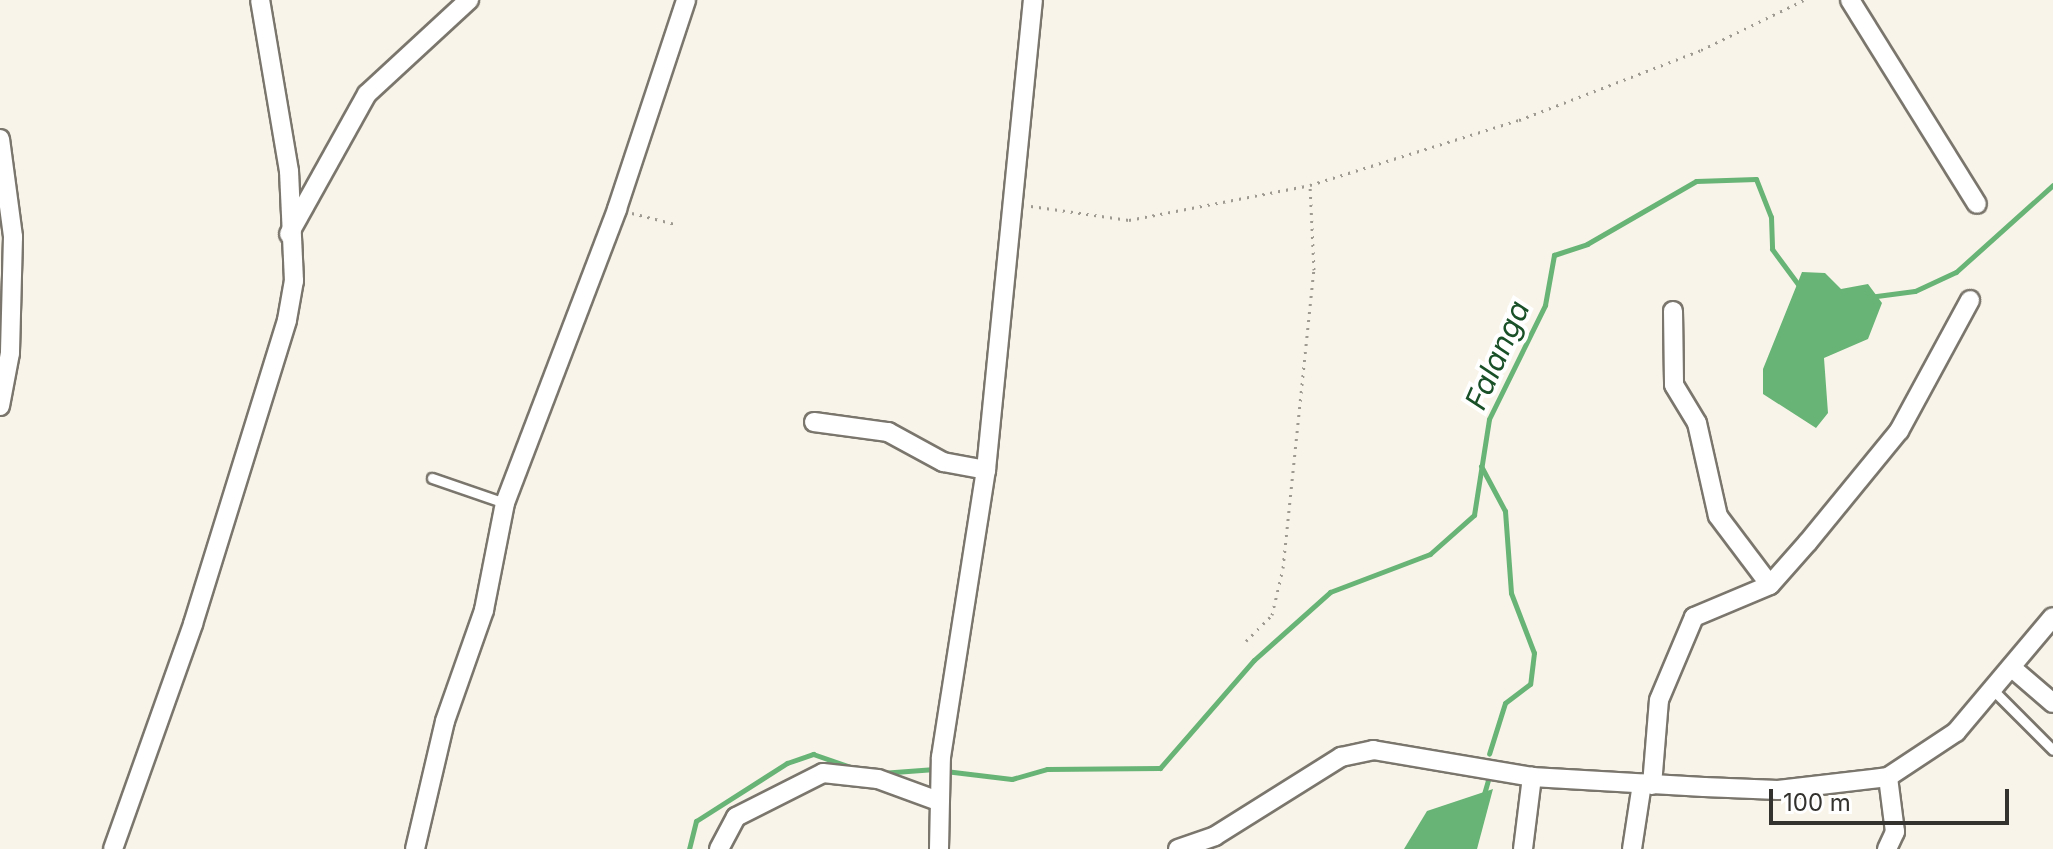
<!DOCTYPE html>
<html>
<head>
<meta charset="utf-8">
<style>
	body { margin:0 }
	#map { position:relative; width:2053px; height:849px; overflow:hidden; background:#f9f4e9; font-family:Inter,sans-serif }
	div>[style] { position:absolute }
	.water>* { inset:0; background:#68b476 }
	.stream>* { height:5px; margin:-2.5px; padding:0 2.5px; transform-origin:2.5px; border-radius:2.5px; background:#68b476 }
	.path>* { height:3px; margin-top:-1.5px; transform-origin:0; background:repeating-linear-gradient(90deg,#9e9a92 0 2px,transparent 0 8px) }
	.roads { filter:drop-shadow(2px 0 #7b766d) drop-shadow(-2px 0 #7b766d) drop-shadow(0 2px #7b766d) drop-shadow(0 -2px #7b766d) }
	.lane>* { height:9px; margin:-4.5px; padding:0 4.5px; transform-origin:4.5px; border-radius:4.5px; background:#fff }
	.street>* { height:18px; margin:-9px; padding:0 9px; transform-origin:9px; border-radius:9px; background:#fff }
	span { translate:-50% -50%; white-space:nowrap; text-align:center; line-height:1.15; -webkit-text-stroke:8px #fff; paint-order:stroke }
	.water-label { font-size:30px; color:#195027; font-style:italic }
	.scale { position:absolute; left:1769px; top:789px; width:240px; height:36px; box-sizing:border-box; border:4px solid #34322e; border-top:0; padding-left:10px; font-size:24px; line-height:28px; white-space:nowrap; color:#34322e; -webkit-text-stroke:6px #fff; paint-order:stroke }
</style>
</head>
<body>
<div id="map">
	<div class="water">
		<i style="clip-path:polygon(1802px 272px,1825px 273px,1841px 289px,1868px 284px,1882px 303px,1868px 339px,1824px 358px,1828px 413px,1816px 428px,1763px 394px,1763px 369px)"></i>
		<i style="clip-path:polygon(1493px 789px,1477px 849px,1404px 849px,1427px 811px)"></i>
	</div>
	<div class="stream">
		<i style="left:1869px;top:297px;width:46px;rotate:-7.4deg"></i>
		<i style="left:1915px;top:291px;width:45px;rotate:-24.9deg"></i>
		<i style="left:1956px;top:272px;width:130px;rotate:-41.9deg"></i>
		<i style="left:1481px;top:466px;width:51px;rotate:61.9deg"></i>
		<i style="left:1505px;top:511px;width:82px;rotate:85.8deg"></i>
		<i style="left:1511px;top:593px;width:64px;rotate:69deg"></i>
		<i style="left:1534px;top:653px;width:31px;rotate:97deg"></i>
		<i style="left:1530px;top:684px;width:31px;rotate:143deg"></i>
		<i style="left:1505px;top:703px;width:53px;rotate:107.4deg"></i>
		<i style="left:945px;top:771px;width:67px;rotate:6.8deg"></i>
		<i style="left:1012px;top:779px;width:36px;rotate:-16deg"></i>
		<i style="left:1047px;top:769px;width:113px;rotate:-0.5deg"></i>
		<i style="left:1160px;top:768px;width:143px;rotate:-49deg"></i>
		<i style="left:1254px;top:660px;width:102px;rotate:-41.8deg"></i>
		<i style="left:1330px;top:592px;width:107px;rotate:-20.8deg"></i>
		<i style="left:1430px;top:554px;width:59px;rotate:-41.6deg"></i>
		<i style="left:1474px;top:515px;width:97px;rotate:-81.1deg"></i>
		<i style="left:1489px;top:419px;width:127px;rotate:-63.8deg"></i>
		<i style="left:1545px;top:305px;width:51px;rotate:-79.8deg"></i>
		<i style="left:1554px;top:255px;width:35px;rotate:-18deg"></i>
		<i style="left:1587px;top:244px;width:126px;rotate:-30deg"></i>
		<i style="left:1696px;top:181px;width:60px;rotate:-1.9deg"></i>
		<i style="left:1756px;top:179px;width:41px;rotate:68.5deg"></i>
		<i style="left:1771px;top:217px;width:32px;rotate:88deg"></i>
		<i style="left:1772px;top:249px;width:47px;rotate:53.6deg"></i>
		<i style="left:881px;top:773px;width:54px;rotate:-4.2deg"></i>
		<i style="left:1484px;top:794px;width:15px;rotate:-74deg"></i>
		<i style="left:689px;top:849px;width:29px;rotate:-76deg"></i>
		<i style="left:696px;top:821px;width:108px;rotate:-32.5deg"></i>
		<i style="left:787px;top:763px;width:28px;rotate:-19deg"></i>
		<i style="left:813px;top:754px;width:46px;rotate:19.2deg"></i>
	</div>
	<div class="path">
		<i style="left:1031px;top:206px;width:99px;rotate:8.1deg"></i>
		<i style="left:1129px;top:220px;width:184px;rotate:-10.9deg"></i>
		<i style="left:1310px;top:185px;width:219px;rotate:-17.3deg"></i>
		<i style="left:1519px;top:120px;width:195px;rotate:-21deg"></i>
		<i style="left:1701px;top:50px;width:114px;rotate:-25.9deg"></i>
		<i style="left:632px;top:213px;width:44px;rotate:14.3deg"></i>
		<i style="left:1246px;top:641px;width:37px;rotate:-45deg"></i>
		<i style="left:1272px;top:615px;width:48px;rotate:-76.8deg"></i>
		<i style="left:1283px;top:568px;width:300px;rotate:-84.1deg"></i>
		<i style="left:1314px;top:270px;width:85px;rotate:-92.7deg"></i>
	</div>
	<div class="roads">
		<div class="lane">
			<i style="left:432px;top:478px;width:77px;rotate:18.9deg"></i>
			<i style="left:1992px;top:689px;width:86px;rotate:45deg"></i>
		</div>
		<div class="street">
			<i style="left:1850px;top:0;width:240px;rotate:58.1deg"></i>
			<i style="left:0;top:139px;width:99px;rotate:82.4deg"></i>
			<i style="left:13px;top:237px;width:116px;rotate:91.5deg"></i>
			<i style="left:10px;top:353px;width:54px;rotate:100.7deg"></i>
			<i style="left:289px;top:234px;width:160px;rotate:-60.9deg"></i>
			<i style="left:367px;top:94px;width:139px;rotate:-42.7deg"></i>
			<i style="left:1673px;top:311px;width:74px;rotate:89.2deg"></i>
			<i style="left:1674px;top:385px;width:44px;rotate:58.8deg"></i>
			<i style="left:1697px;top:423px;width:95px;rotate:77.3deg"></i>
			<i style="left:1718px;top:516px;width:86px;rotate:53deg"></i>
			<i style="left:814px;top:422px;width:75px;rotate:7.7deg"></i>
			<i style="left:888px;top:432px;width:63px;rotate:28.6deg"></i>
			<i style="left:943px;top:462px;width:44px;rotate:10.5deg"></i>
			<i style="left:2011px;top:667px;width:55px;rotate:40.6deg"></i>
			<i style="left:1652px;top:785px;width:85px;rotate:-85.3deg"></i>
			<i style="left:1659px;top:700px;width:90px;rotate:-67.1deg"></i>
			<i style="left:1694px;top:617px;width:82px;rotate:-22.8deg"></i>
			<i style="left:1770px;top:585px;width:57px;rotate:-48.5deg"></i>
			<i style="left:1808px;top:542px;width:144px;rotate:-50.7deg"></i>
			<i style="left:1899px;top:431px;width:149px;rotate:-61.5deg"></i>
			<i style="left:113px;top:849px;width:239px;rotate:-70.4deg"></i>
			<i style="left:193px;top:624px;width:318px;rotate:-72.8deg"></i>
			<i style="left:287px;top:320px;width:40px;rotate:-80deg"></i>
			<i style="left:294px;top:281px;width:110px;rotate:-92.6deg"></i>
			<i style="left:289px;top:171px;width:173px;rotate:-99.6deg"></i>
			<i style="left:415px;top:849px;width:131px;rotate:-76.8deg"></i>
			<i style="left:445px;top:721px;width:118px;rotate:-70.6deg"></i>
			<i style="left:484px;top:610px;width:109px;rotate:-78.9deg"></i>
			<i style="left:505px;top:503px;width:315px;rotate:-69.1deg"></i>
			<i style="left:617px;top:209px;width:220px;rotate:-71.7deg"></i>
			<i style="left:719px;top:849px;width:36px;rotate:-62deg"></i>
			<i style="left:736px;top:817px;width:97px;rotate:-26.8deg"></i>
			<i style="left:823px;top:773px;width:55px;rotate:6.2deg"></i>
			<i style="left:878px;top:779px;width:64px;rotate:20.1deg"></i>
			<i style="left:939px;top:849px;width:92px;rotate:-88.8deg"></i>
			<i style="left:941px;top:757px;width:291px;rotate:-81.1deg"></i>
			<i style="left:986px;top:470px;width:472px;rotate:-84.3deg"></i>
			<i style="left:1178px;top:849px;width:39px;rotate:-19deg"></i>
			<i style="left:1215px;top:836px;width:149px;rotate:-32.1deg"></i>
			<i style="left:1341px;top:757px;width:33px;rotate:-12deg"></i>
			<i style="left:1373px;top:750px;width:161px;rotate:9.6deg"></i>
			<i style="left:1532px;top:777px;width:172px;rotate:3.3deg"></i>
			<i style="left:1704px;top:787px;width:74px;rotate:2.3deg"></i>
			<i style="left:1778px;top:790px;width:111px;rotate:-6.7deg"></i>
			<i style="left:1888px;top:777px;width:82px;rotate:-33.5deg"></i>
			<i style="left:1956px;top:732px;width:150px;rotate:-49.9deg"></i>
			<i style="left:1523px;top:849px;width:73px;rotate:-82.9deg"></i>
			<i style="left:1632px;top:849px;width:66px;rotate:-81.3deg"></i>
			<i style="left:1887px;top:849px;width:19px;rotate:-65deg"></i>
			<i style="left:1895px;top:832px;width:55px;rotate:-97.3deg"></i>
		</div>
	</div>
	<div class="water-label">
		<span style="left:1497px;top:355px;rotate:-66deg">Falanga</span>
	</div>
	<div class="scale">100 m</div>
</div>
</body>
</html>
